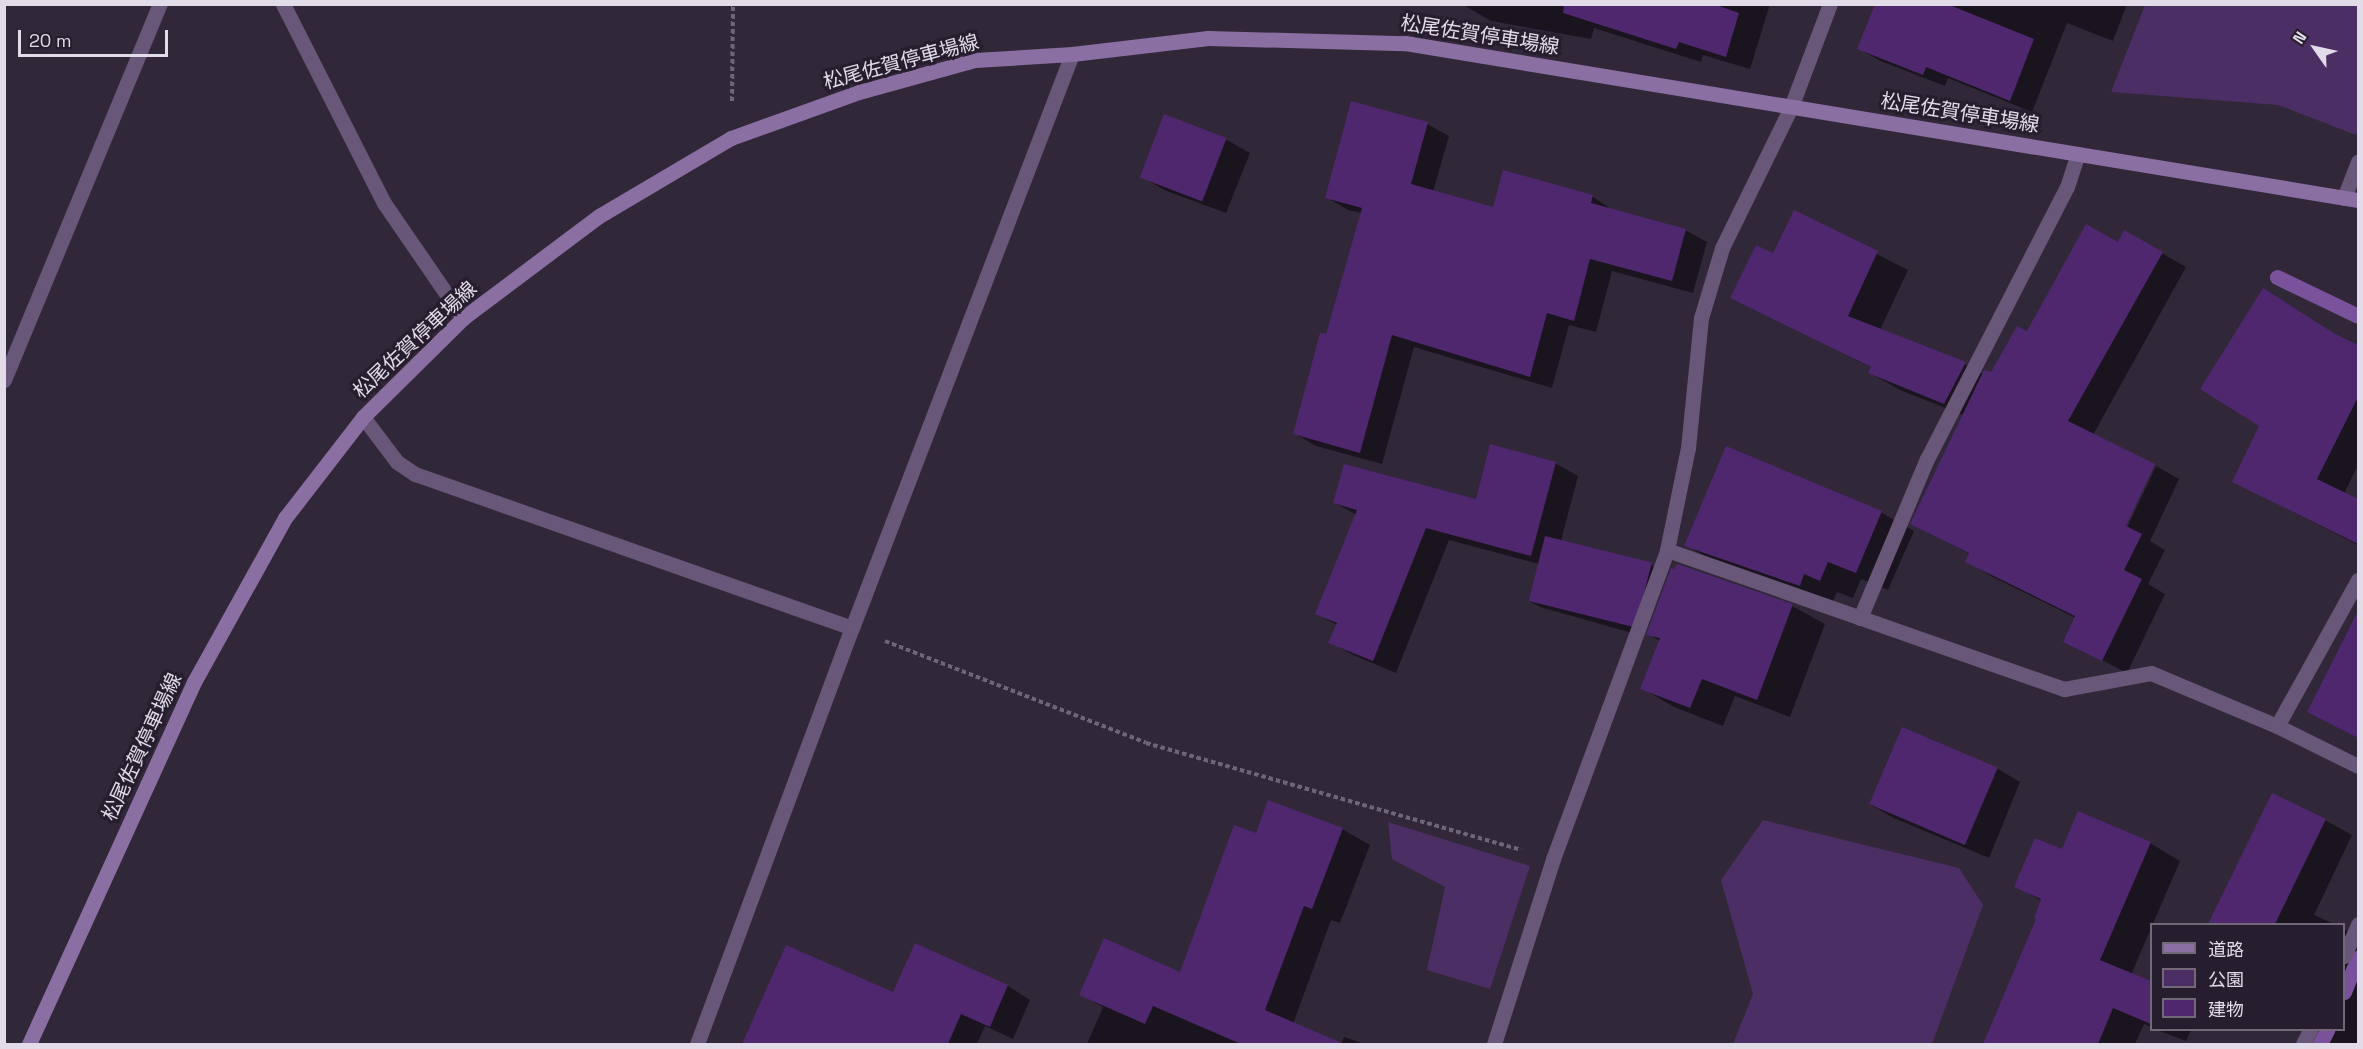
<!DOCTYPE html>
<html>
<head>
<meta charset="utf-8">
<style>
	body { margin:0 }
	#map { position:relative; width:2363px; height:1049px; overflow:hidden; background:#302739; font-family:"Space Grotesk","Noto Sans JP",sans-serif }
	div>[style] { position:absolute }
	.green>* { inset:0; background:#4b2e64 }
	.shadow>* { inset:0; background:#0007 }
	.stream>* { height:15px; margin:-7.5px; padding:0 7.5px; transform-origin:7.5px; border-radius:7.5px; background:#7a529c }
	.building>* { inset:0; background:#4f276e; transform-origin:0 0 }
	.path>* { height:4px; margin-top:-2px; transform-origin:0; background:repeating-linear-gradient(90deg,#6e6676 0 4.5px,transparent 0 7.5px) }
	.minor>* { height:15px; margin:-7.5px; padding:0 7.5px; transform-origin:7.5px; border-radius:7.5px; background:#685778 }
	.tertiary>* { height:15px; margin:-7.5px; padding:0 7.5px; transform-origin:7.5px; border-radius:7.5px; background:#685778 }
	.secondary>* { height:15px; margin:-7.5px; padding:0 7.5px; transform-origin:7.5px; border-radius:7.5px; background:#896fa2 }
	span { translate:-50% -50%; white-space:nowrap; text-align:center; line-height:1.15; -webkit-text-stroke:6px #261d2e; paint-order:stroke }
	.street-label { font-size:20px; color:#e1dce7 }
	.frame { position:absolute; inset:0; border:6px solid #e1dce7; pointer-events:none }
	.legend { position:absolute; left:2150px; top:923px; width:195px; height:108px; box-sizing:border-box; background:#261d2e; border:2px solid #716978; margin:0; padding:8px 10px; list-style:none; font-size:18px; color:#e1dce7 }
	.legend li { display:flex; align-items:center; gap:12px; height:30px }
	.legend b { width:30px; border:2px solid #716978 }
	.north { position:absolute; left:2285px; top:18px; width:60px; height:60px; -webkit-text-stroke:4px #261d2e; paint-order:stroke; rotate:304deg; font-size:16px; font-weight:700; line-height:24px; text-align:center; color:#e1dce7 }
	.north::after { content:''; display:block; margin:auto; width:21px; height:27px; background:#e1dce7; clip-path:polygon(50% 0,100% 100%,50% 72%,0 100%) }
	.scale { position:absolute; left:18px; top:30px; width:150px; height:27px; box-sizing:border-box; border:3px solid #e1dce7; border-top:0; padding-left:8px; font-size:18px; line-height:21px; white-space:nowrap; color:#e1dce7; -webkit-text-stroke:4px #261d2e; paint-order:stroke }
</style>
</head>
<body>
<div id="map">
	<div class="green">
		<i style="clip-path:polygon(2145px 5px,2358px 5px,2358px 129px,2356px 135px,2278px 105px,2111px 92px)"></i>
		<i style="clip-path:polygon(1763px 820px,1959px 868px,1983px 905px,1932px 1044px,1733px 1044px,1753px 994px,1721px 880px)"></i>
		<i style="clip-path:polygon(1388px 822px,1530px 866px,1490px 989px,1427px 970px,1445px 887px,1392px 859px)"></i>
	</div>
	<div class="shadow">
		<i style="clip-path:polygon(1467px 4px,1770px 4px,1750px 69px,1703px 55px,1701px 62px,1594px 28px,1591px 39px,1491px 21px,1467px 7px)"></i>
		<i style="clip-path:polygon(1877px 4px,2127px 4px,2113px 41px,2067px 23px,2032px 112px,1948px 78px,1945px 86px,1881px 61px,1859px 49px)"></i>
		<i style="clip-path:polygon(1165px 116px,1227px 140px,1250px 153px,1226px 213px,1164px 190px,1141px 176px)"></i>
		<i style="clip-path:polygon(1427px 124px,1449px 136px,1433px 192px,1494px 209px,1593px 197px,1614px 211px,1685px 230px,1707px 242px,1693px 293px,1612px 271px,1596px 332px,1569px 325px,1552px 388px,1414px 347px,1382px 464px,1316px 446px,1294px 433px,1327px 336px,1362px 213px,1348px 210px,1326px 197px)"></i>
		<i style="clip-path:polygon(1794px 212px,1908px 270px,1880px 330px,1965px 364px,1983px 374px,1992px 374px,2028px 333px,2118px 244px,2125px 232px,2186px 267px,2093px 435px,2122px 533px,2124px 534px,2156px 466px,2179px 479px,2150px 541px,2165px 550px,2148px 584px,2165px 594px,2127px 673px,2065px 641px,2076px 618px,1991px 576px,1966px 561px,1970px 554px,1912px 524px,1963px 415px,1900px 390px,1870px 373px,1872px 368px,1732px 297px,1773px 255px)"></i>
		<i style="clip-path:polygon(2345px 340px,2358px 347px,2358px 465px,2344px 494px,2358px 501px,2358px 545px,2234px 482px)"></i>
		<i style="clip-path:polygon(1727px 448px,1882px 513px,1914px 531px,1888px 590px,1861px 579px,1853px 598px,1837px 592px,1832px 604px,1718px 564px,1686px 545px)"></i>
		<i style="clip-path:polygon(1555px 463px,1578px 476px,1561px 541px,1651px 565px,1662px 571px,1639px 635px,1540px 607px,1529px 601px,1539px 564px,1449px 540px,1396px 673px,1353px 655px,1330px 642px,1337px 625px,1317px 614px,1357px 515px,1335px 503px,1477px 501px)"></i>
		<i style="clip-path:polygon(1678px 566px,1792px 606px,1825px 624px,1790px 717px,1735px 696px,1723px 726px,1674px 707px,1642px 688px,1660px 641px,1648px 634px)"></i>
		<i style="clip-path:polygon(2358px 614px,2358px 738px,2309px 712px)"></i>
		<i style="clip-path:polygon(1903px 729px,1998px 769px,2020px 782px,1989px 858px,1894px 818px,1871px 805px)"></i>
		<i style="clip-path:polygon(2325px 820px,2352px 835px,2314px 915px,2334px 924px,2221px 924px,2212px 919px)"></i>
		<i style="clip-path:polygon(1342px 829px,1370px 845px,1340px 923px,1331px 920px,1293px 1024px,1340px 1044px,1087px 1044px,1103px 1007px,1081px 994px,1181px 974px,1257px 835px)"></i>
		<i style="clip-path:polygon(2150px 843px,2180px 861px,2131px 975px,2152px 983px,2152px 1027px,2144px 1024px,2135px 1044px,1984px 1044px,2038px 918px,2042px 901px,2016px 886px,2062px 851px)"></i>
		<i style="clip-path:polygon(2344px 929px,2358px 938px,2358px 1044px,2324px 1044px,2327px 1039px,2308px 1030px,2344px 1030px)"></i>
		<i style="clip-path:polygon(916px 945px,1008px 986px,1030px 1000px,1013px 1039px,985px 1026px,977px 1044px,743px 1044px,787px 947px,894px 994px)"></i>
		<i style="clip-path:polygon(2157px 1030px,2191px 1030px,2186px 1041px)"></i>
		<i style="clip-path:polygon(1344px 1037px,1365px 1044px,1341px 1044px)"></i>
	</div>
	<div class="stream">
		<i style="left:2277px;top:277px;width:90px;rotate:25.7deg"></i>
		<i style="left:2344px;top:992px;width:37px;rotate:-68deg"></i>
		<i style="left:2320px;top:1044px;width:16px;rotate:-63deg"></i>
	</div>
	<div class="building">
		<i style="clip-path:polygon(1564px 4px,1713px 4px,1739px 13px,1726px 57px,1679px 42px,1676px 49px,1563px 13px)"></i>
		<i style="clip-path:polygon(1875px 4px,1947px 4px,2034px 39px,2010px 101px,1926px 67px,1923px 75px,1857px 49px)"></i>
		<i style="clip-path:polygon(1351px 101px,1428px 122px,1411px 184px,1493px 207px,1503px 170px,1593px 195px,1591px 203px,1686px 229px,1672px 281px,1590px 259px,1574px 321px,1547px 313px,1530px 377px,1392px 335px,1360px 453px,1293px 434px,1320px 333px,1326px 334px,1362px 208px,1325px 198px)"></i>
		<i style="left:1164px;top:114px;width:67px;height:68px;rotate:21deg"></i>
		<i style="clip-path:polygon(1794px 210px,1878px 251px,1848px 316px,1966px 362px,1944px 404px,1868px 373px,1871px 367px,1730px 298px,1756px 245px,1773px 253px)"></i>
		<i style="clip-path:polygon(2086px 224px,2118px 242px,2124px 230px,2163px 252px,2068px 421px,2155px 464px,2126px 526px,2142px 534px,2124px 570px,2142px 579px,2102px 661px,2063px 642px,2075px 616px,1965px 562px,1969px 553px,1910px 524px,1984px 370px,1991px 372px,2017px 326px,2027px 331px)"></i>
		<i style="clip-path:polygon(2263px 288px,2335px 334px,2358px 345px,2358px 397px,2317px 479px,2358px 499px,2358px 544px,2232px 482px,2259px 426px,2200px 389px)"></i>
		<i style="clip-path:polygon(1490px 444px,1556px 462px,1531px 556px,1426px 528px,1373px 661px,1328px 643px,1337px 623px,1315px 614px,1357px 510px,1333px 503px,1344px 464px,1476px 499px)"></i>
		<i style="clip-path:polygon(1726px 446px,1882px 511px,1856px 573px,1828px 562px,1820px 581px,1804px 574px,1800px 586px,1684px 546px)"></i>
		<i style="left:1545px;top:536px;width:110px;height:67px;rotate:14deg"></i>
		<i style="clip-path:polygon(1677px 564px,1793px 604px,1757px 700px,1702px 679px,1690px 708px,1640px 689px,1660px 638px,1646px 635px,1671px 568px,1674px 569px)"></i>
		<i style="clip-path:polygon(2358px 611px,2358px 738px,2307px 712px)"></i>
		<i style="left:1902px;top:727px;width:104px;height:84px;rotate:23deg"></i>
		<i style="clip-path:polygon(2272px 793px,2326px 819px,2275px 924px,2208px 924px)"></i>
		<i style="clip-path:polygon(1268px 800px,1343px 828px,1312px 909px,1304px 906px,1265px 1010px,1344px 1044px,1241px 1044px,1153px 1006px,1145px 1024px,1079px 995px,1104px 938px,1180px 972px,1234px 825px,1256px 833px)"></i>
		<i style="clip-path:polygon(2078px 811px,2151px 842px,2100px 960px,2151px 981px,2151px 1024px,2113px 1008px,2098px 1044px,1983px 1044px,2036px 919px,2034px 918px,2041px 899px,2014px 887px,2035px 838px,2062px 849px)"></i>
		<i style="clip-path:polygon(915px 943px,1008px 985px,990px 1027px,961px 1014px,948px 1044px,742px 1044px,786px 945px,893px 992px)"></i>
	</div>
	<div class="path">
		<i style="left:732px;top:101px;width:97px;rotate:-89.4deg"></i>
		<i style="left:885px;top:641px;width:280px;rotate:21.3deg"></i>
		<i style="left:1146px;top:743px;width:390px;rotate:15.9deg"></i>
	</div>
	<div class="minor">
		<i style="left:2344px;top:198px;width:39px;rotate:-69deg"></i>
		<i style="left:4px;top:380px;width:407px;rotate:-67.5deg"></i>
		<i style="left:363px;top:417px;width:56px;rotate:52.9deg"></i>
		<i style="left:397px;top:462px;width:22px;rotate:34deg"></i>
		<i style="left:415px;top:474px;width:463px;rotate:19.4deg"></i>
		<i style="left:1667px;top:550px;width:421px;rotate:19.3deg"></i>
		<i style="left:2064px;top:689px;width:88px;rotate:-10.4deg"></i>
		<i style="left:2151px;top:673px;width:137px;rotate:22.8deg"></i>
		<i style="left:2277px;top:726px;width:90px;rotate:26.3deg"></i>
		<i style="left:1860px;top:618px;width:173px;rotate:-67.2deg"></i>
		<i style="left:1927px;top:459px;width:306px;rotate:-62.8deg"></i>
		<i style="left:2067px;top:187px;width:35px;rotate:-72deg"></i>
		<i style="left:2277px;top:726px;width:167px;rotate:-61deg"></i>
		<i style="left:2344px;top:956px;width:35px;rotate:-66deg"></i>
		<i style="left:697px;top:1044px;width:444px;rotate:-69.6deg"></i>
		<i style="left:852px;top:628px;width:615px;rotate:-69.03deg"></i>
		<i style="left:1494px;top:1044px;width:194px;rotate:-72.3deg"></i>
		<i style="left:1553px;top:859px;width:329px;rotate:-69.7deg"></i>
		<i style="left:1667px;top:550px;width:104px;rotate:-78.4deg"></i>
		<i style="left:1688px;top:448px;width:131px;rotate:-84.3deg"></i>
		<i style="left:1701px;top:318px;width:73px;rotate:-73.3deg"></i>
		<i style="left:1722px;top:248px;width:157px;rotate:-63.9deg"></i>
		<i style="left:1791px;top:107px;width:110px;rotate:-69.3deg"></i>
		<i style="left:2303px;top:1044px;width:16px;rotate:-63deg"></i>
	</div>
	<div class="tertiary">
		<i style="left:283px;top:4px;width:223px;rotate:63.1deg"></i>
		<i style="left:384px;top:203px;width:140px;rotate:55.5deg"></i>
	</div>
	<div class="secondary">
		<i style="left:29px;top:1044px;width:398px;rotate:-65.5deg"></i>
		<i style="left:194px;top:682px;width:188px;rotate:-61deg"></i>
		<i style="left:285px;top:518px;width:128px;rotate:-52.3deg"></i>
		<i style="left:363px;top:417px;width:141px;rotate:-44.7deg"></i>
		<i style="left:463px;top:318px;width:170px;rotate:-36.9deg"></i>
		<i style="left:599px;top:216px;width:153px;rotate:-30.6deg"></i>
		<i style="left:731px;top:138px;width:136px;rotate:-19.8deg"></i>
		<i style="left:859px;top:92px;width:120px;rotate:-15.4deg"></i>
		<i style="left:975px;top:60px;width:97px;rotate:-3.5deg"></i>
		<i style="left:1072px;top:54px;width:137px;rotate:-6.7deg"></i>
		<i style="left:1208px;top:38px;width:197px;rotate:1.5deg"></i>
		<i style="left:1405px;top:43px;width:966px;rotate:9.36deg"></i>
	</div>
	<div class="street-label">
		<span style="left:1480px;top:35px;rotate:9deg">松尾佐賀停車場線</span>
		<span style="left:901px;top:62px;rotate:-15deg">松尾佐賀停車場線</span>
		<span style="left:1960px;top:113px;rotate:9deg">松尾佐賀停車場線</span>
		<span style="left:415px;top:340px;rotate:-43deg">松尾佐賀停車場線</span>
		<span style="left:142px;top:747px;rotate:-65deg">松尾佐賀停車場線</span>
	</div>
	<div class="frame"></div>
	<ul class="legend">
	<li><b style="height:8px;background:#896fa2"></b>道路</li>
	<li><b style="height:16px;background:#4b2e64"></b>公園</li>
	<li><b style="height:16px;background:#4f276e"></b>建物</li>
	</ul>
	<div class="north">N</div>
	<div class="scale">20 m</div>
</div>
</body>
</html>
